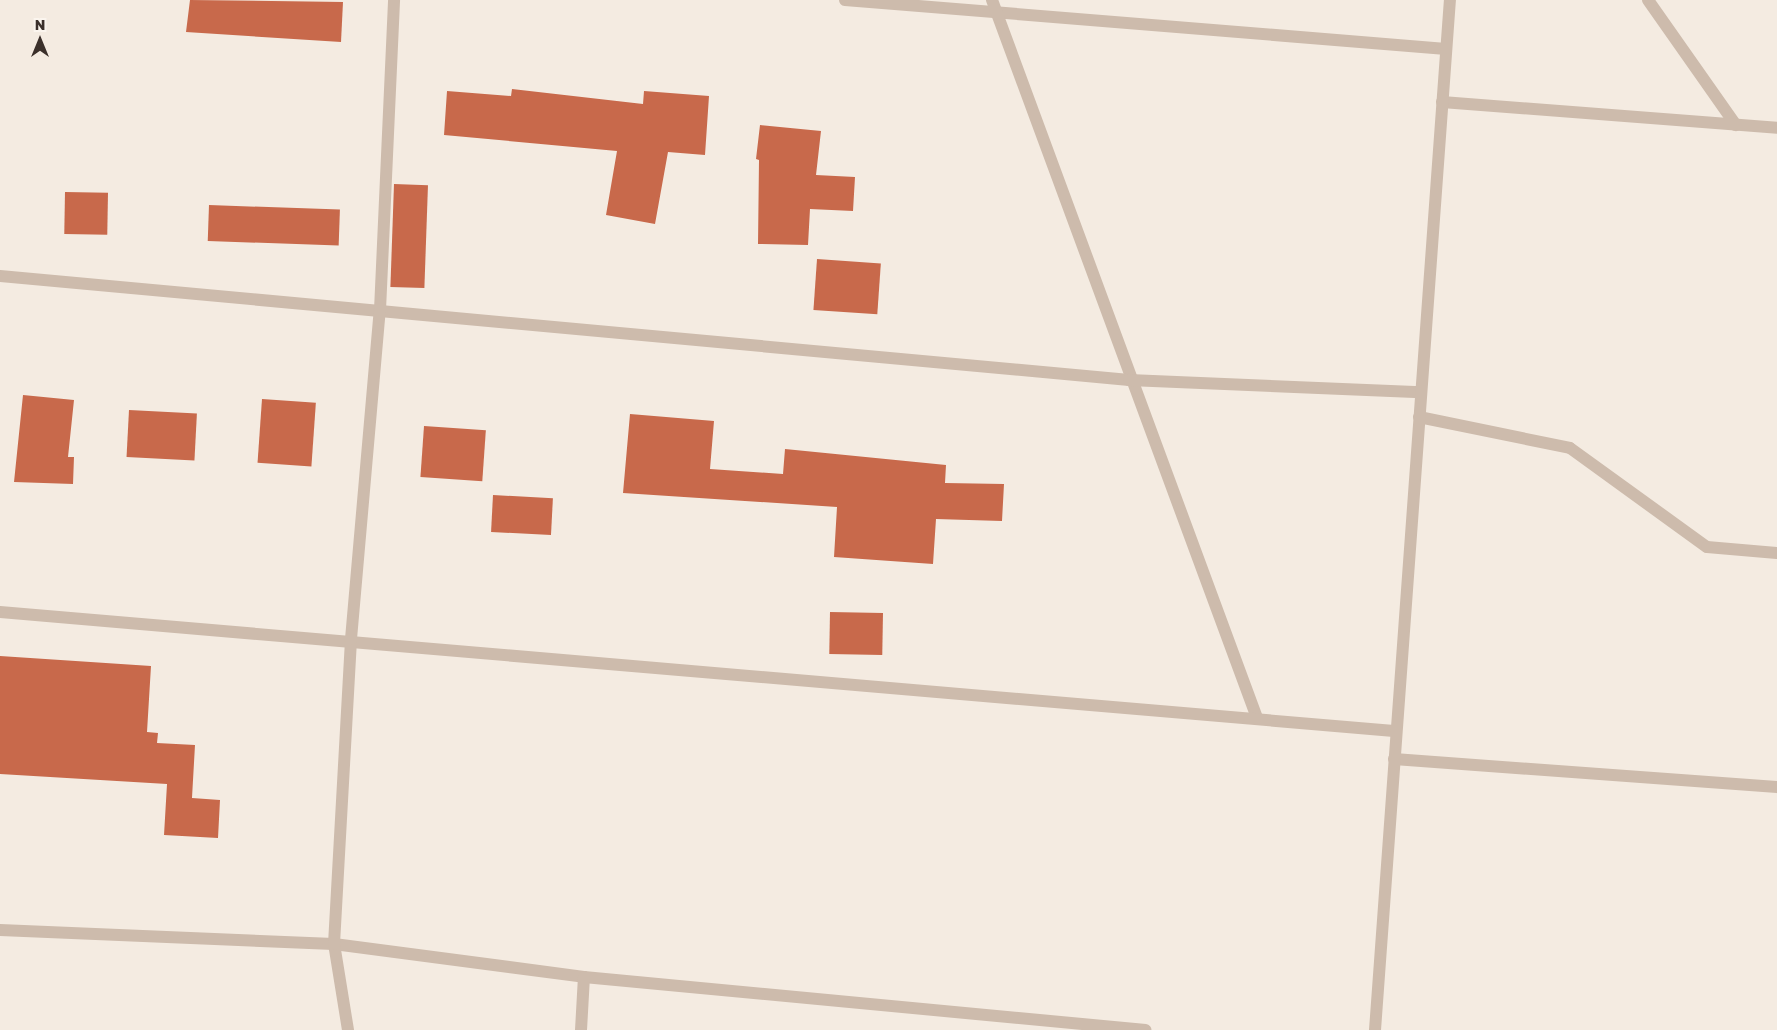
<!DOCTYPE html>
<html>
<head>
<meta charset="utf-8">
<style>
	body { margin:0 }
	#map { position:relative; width:1777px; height:1030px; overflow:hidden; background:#f4ebe1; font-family:"Golos Text",sans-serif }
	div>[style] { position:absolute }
	.building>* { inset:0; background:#c8694b; transform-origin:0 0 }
	.minor>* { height:12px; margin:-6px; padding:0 6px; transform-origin:6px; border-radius:6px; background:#cdbbac }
	.tertiary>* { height:12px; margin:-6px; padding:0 6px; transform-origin:6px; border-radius:6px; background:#cdbbac }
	span { translate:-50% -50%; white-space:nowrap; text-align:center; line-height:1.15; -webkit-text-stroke:4.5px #fbf5ee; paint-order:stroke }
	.north { position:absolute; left:15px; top:15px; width:50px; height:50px; -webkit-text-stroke:4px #fbf5ee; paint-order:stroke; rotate:0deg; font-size:14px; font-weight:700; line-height:20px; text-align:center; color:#3b302b }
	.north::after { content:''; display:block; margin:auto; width:18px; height:22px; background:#3b302b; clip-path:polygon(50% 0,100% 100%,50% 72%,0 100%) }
</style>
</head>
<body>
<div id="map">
	<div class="building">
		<i style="clip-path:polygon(190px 0,343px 2px,341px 42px,186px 32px)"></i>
		<i style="clip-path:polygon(512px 89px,643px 104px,644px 91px,709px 96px,705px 155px,668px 152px,655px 224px,606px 215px,617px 151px,444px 135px,447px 91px,511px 96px)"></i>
		<i style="clip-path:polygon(760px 125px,821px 131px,816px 175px,855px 177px,853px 211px,810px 209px,808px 245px,758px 244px,759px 160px,756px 159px)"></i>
		<i style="left:394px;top:184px;width:34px;height:103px;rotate:2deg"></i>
		<i style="left:65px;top:192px;width:43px;height:42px;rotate:1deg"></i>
		<i style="left:209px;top:205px;width:131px;height:36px;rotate:2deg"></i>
		<i style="left:817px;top:259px;width:64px;height:51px;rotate:4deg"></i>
		<i style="clip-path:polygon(23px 395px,74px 400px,68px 457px,74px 457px,73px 484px,14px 482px)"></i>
		<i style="left:262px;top:399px;width:54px;height:64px;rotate:4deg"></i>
		<i style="left:129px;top:410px;width:68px;height:47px;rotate:3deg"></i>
		<i style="clip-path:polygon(630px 414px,714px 421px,710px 469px,783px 474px,785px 449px,946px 465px,945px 483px,1004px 484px,1002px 521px,936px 519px,933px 564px,834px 557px,837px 507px,623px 493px)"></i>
		<i style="left:424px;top:426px;width:62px;height:51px;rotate:4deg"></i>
		<i style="left:493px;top:495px;width:60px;height:37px;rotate:3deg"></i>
		<i style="left:830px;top:612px;width:53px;height:42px;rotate:1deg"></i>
		<i style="clip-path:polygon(0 656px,151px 666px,147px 732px,158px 733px,157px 743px,195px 745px,192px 798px,220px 800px,218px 838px,164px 835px,167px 784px,0 774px)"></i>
	</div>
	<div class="minor">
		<i style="left:845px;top:0;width:603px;rotate:4.66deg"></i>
		<i style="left:992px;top:0;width:765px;rotate:69.74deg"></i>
		<i style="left:1648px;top:0;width:153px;rotate:54.9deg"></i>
		<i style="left:1442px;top:102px;width:336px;rotate:4.4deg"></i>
		<i style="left:0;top:276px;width:1134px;rotate:5.26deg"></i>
		<i style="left:1129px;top:380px;width:292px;rotate:2.4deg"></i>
		<i style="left:1419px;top:417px;width:154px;rotate:11.6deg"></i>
		<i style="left:1570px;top:448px;width:169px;rotate:35.9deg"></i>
		<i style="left:1707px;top:547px;width:70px;rotate:4.9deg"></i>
		<i style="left:0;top:612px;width:1399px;rotate:4.88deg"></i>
		<i style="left:1394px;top:759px;width:384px;rotate:4.2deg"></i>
		<i style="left:0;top:930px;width:334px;rotate:2.4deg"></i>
		<i style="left:334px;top:944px;width:252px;rotate:7.5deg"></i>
		<i style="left:584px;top:977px;width:564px;rotate:5.39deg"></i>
		<i style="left:348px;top:1030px;width:87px;rotate:-99.2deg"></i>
		<i style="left:334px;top:944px;width:305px;rotate:-86.8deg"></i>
		<i style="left:351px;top:639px;width:330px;rotate:-85deg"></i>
		<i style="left:380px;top:310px;width:310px;rotate:-87.4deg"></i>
		<i style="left:581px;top:1030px;width:53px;rotate:-86.8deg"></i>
	</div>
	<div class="tertiary">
		<i style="left:1375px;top:1030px;width:1033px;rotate:-85.84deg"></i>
	</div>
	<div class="north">N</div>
</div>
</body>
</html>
